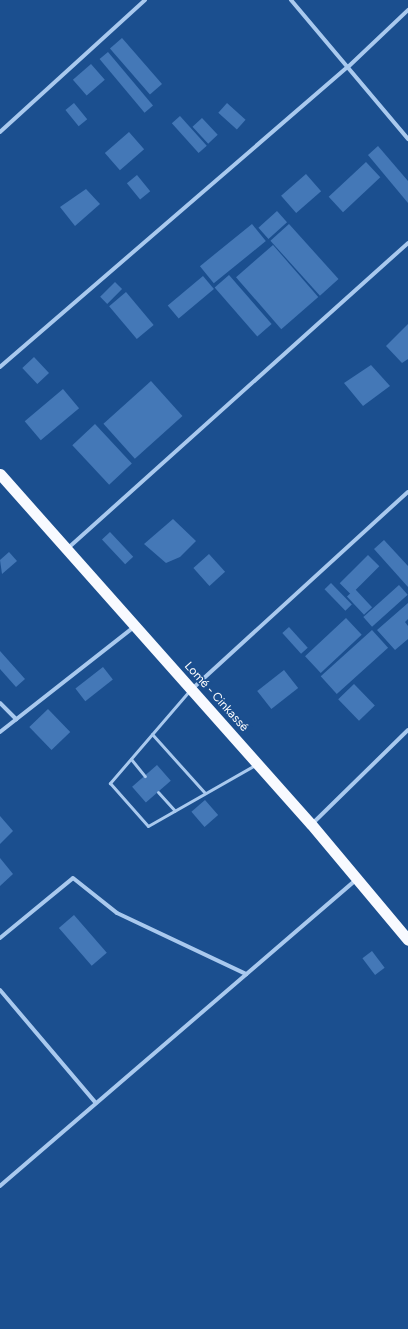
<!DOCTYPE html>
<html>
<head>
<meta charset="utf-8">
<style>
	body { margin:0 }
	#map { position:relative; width:408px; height:1329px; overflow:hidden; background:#1b4f8f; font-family:Figtree,sans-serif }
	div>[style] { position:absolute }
	.building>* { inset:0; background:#4478b7; transform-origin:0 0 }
	.service>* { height:3px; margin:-1.5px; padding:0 1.5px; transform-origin:1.5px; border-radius:1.5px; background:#a9c9ee }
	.minor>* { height:4px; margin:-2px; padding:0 2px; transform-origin:2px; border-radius:2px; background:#a9c9ee }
	.trunk>* { height:11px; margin:-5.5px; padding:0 5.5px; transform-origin:5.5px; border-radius:5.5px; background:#f8faff }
	span { translate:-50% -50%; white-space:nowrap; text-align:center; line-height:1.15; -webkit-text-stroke:3px #1b4f8f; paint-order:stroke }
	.street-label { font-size:12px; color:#fff }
</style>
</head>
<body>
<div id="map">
	<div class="building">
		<i style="left:122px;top:38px;width:61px;height:16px;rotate:49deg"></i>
		<i style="left:108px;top:52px;width:70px;height:11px;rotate:50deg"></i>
		<i style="left:91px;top:64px;width:21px;height:24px;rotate:49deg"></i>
		<i style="left:74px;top:103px;width:21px;height:11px;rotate:51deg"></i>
		<i style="left:227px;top:103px;width:25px;height:13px;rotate:42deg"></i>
		<i style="left:180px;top:116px;width:40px;height:11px;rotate:48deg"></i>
		<i style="left:202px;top:118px;width:23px;height:13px;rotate:47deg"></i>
		<i style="left:129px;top:132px;width:23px;height:32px;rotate:49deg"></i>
		<i style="clip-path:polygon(378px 146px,408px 181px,408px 203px,368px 155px)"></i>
		<i style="left:366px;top:162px;width:21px;height:51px;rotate:47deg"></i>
		<i style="left:306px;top:174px;width:23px;height:33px;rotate:49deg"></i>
		<i style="left:137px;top:175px;width:21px;height:13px;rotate:51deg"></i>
		<i style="clip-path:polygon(86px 189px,100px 204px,75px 226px,60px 207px)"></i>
		<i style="left:277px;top:211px;width:15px;height:25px;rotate:48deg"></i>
		<i style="left:252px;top:224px;width:22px;height:67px;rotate:51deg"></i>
		<i style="left:289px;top:224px;width:74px;height:25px;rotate:48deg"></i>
		<i style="left:273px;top:245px;width:69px;height:49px;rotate:49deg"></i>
		<i style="left:229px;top:275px;width:65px;height:19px;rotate:49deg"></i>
		<i style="left:203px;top:276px;width:17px;height:46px;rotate:50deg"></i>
		<i style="left:115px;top:282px;width:10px;height:21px;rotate:45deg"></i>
		<i style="left:126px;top:292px;width:43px;height:22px;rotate:50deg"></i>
		<i style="clip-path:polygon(408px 324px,408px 359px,402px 363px,386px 346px)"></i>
		<i style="left:34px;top:357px;width:22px;height:16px;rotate:47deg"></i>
		<i style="clip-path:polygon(371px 365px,390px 386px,363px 406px,344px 383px)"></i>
		<i style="left:151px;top:381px;width:47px;height:64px;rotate:48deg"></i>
		<i style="left:63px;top:389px;width:25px;height:50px;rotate:50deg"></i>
		<i style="left:95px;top:424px;width:54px;height:31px;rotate:47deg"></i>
		<i style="clip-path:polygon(173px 519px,196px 541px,180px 557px,166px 563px,144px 544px)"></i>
		<i style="left:110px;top:532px;width:34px;height:11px;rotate:47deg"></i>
		<i style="clip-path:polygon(384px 540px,408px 566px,408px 587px,374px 549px)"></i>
		<i style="clip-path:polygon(9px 552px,17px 561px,2px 574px,0 560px)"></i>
		<i style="left:209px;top:554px;width:24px;height:21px;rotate:48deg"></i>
		<i style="left:368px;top:555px;width:16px;height:40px;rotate:45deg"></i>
		<i style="left:331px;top:583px;width:30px;height:9px;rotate:46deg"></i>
		<i style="left:399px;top:585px;width:13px;height:48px;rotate:48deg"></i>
		<i style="left:355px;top:589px;width:25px;height:11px;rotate:47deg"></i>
		<i style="clip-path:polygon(408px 603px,408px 619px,405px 622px,408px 626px,408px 639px,395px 650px,377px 630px)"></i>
		<i style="left:346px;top:618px;width:23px;height:56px;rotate:47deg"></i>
		<i style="left:289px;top:627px;width:28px;height:9px;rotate:48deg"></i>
		<i style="left:372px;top:630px;width:24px;height:69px;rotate:48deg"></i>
		<i style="clip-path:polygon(0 651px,25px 679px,16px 687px,0 669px)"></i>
		<i style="left:103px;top:667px;width:16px;height:35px;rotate:52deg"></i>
		<i style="left:284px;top:670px;width:23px;height:34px;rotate:52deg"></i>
		<i style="left:354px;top:684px;width:30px;height:22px;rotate:46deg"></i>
		<i style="left:48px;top:709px;width:32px;height:26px;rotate:46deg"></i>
		<i style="left:157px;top:765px;width:21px;height:33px;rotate:49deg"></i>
		<i style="left:205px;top:800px;width:20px;height:18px;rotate:49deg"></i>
		<i style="clip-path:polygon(0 816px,13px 831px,0 844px)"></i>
		<i style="clip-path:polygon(0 858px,13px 874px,0 886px)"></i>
		<i style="left:74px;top:915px;width:50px;height:20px;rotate:49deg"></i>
		<i style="left:372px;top:951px;width:21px;height:12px;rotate:53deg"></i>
	</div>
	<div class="service">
		<i style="left:190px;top:690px;width:123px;rotate:130.7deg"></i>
		<i style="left:110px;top:783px;width:57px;rotate:48.5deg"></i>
		<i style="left:148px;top:826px;width:123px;rotate:-29.7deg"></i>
		<i style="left:152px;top:734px;width:79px;rotate:48.1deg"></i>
		<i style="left:131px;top:759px;width:22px;rotate:51deg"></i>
		<i style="left:158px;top:792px;width:25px;rotate:48deg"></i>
	</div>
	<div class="minor">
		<i style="left:291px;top:0;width:182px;rotate:49.9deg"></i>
		<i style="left:0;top:132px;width:196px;rotate:-42.3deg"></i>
		<i style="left:0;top:367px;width:459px;rotate:-40.8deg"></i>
		<i style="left:348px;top:67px;width:83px;rotate:-43.5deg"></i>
		<i style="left:67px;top:549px;width:458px;rotate:-41.9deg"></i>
		<i style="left:192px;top:689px;width:292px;rotate:-42.4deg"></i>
		<i style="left:0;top:703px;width:23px;rotate:45deg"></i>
		<i style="left:0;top:732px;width:172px;rotate:-38.1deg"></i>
		<i style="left:312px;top:824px;width:134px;rotate:-44.4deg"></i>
		<i style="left:0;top:938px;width:94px;rotate:-39.4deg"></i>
		<i style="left:73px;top:878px;width:56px;rotate:38.5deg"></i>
		<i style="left:117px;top:913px;width:143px;rotate:25.3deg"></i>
		<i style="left:0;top:990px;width:148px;rotate:49.7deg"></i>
		<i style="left:0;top:1186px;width:471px;rotate:-40.7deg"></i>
	</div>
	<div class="trunk">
		<i style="left:0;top:474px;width:468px;rotate:48.4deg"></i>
		<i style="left:311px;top:824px;width:151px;rotate:50.1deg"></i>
	</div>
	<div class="street-label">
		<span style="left:216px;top:697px;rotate:48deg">Lomé - Cinkassé</span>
	</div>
</div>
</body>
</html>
